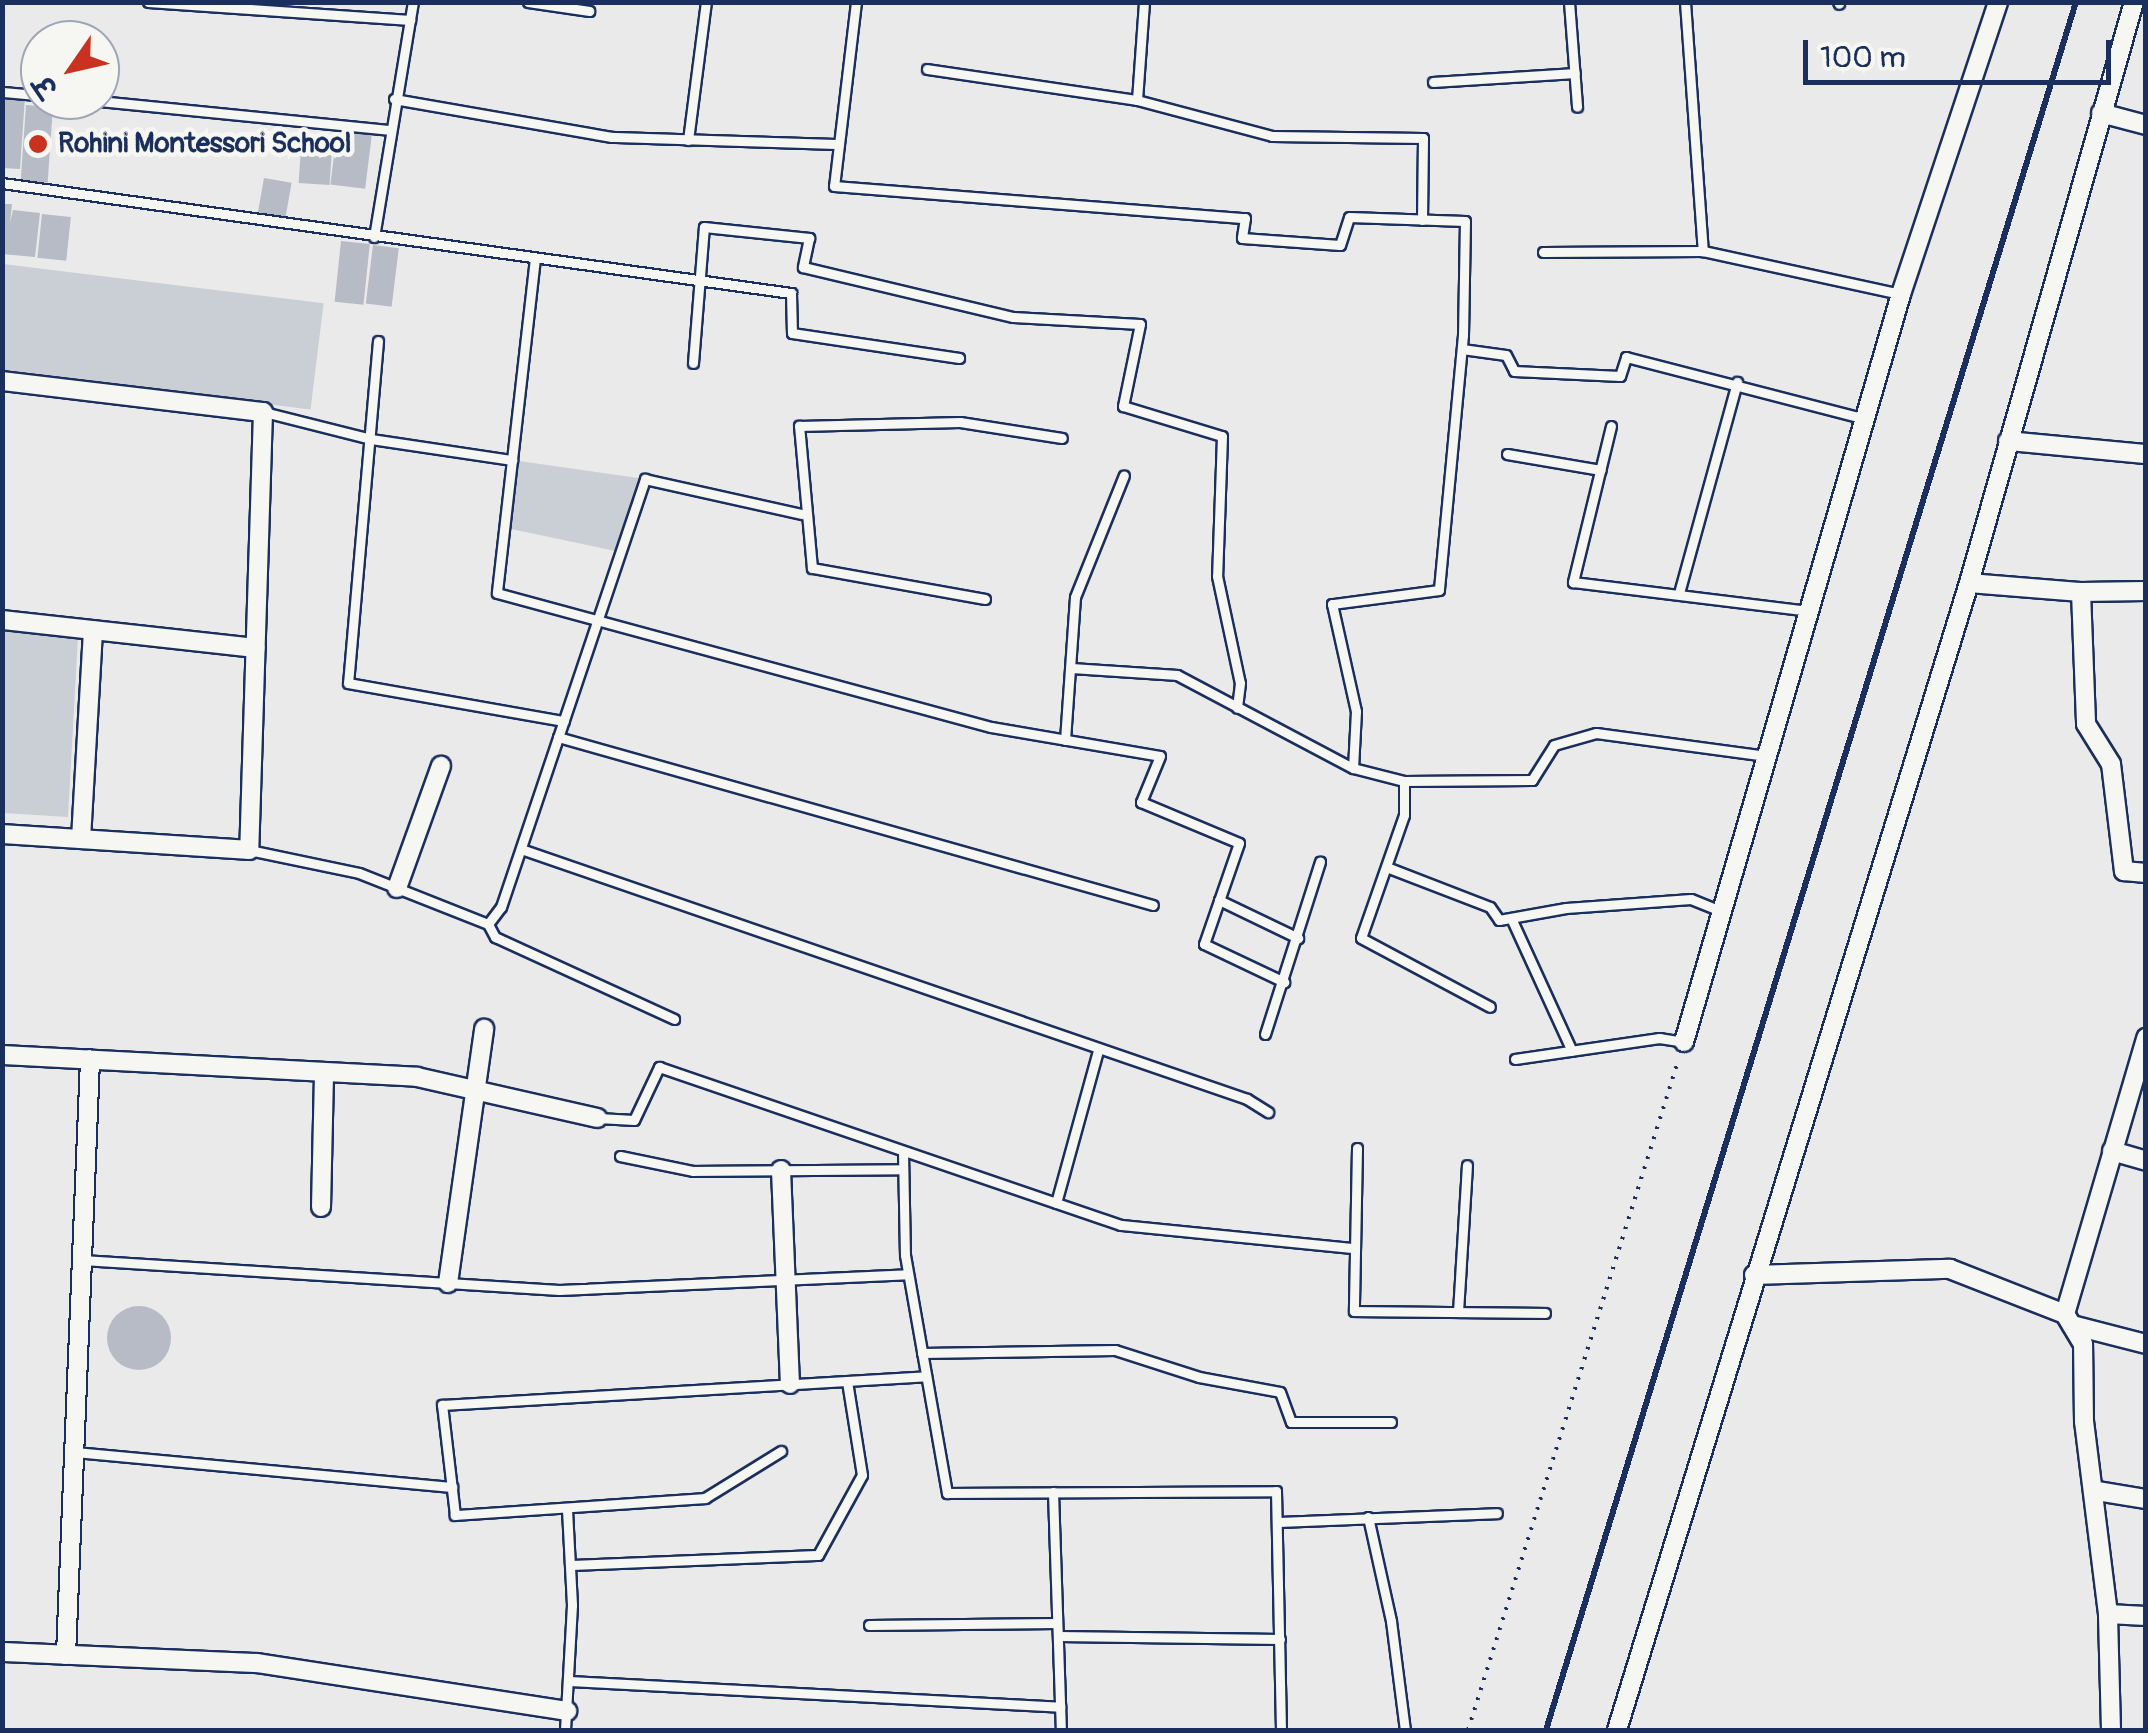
<!DOCTYPE html>
<html>
<head>
<meta charset="utf-8">
<style>
	body { margin:0 }
	#map { position:relative; width:2148px; height:1733px; overflow:hidden; background:#e9eae9; font-family:Pangolin,"Playpen Sans Deva",sans-serif }
	div>[style] { position:absolute }
	.green>* { inset:0; background:#caced5; transform-origin:0 0 }
	.building>* { inset:0; background:#b6bbc6; transform-origin:0 0 }
	.round { border-radius:50% }
	.path>* { height:4px; margin-top:-2px; transform-origin:0; background:repeating-linear-gradient(90deg,#1b2f5e 0 2.5px,transparent 0 10.5px) }
	.roads { filter:drop-shadow(2px 0 #1b2f5e) drop-shadow(-2px 0 #1b2f5e) drop-shadow(0 2px #1b2f5e) drop-shadow(0 -2px #1b2f5e) }
	.service>* { height:9px; margin:-4.5px; padding:0 4.5px; transform-origin:4.5px; border-radius:4.5px; background:#f6f6f2 }
	.minor>* { height:18px; margin:-9px; padding:0 9px; transform-origin:9px; border-radius:9px; background:#f6f6f2 }
	.rail>* { height:6px; margin:-3px; padding:0 3px; transform-origin:3px; border-radius:3px; background:#1b2f5e }
	.dots>* { width:28px; height:28px; translate:-50% -50%; box-sizing:border-box; border:5px solid #f6f6f2; border-radius:50% }
	span { translate:-50% -50%; white-space:nowrap; text-align:center; line-height:1.15; -webkit-text-stroke:9px #f6f6f2; paint-order:stroke }
	.poi-label { font-size:28px; color:#1b2f5e; font-weight:700 }
	.left { translate:0 -50%; text-align:left }
	.frame { position:absolute; inset:0; border:5px solid #1b2f5e; pointer-events:none }
	.north { position:absolute; left:20px; top:20px; width:100px; height:100px; box-sizing:border-box; background:#f6f6f2; border:2px solid #9ea6b7; border-radius:50%; rotate:236deg; font-size:28px; font-weight:700; line-height:40px; text-align:center; color:#1b2f5e }
	.north::after { content:''; display:block; margin:auto; width:35px; height:45px; background:#c8321e; clip-path:polygon(50% 0,100% 100%,50% 72%,0 100%) }
	.scale { position:absolute; left:1803px; top:40px; width:308px; height:45px; box-sizing:border-box; border:5px solid #1b2f5e; border-top:0; padding-left:12px; font-size:30px; line-height:35px; white-space:nowrap; color:#1b2f5e; -webkit-text-stroke:8px #f6f6f2; paint-order:stroke }
</style>
</head>
<body>
<div id="map">
	<div class="green">
		<i style="left:3px;top:264px;width:323px;height:107px;rotate:7deg"></i>
		<i style="clip-path:polygon(512px 460px,645px 479px,620px 552px,507px 528px)"></i>
		<i style="clip-path:polygon(2px 631px,78px 636px,68px 817px,3px 813px)"></i>
	</div>
	<div class="building">
		<i style="clip-path:polygon(2px 95px,25px 97px,20px 169px,2px 168px)"></i>
		<i style="left:26px;top:105px;width:27px;height:76px;rotate:4deg"></i>
		<i style="left:337px;top:131px;width:35px;height:54px;rotate:7deg"></i>
		<i style="left:302px;top:134px;width:31px;height:49px;rotate:4deg"></i>
		<i style="left:264px;top:178px;width:28px;height:35px;rotate:10deg"></i>
		<i style="clip-path:polygon(2px 204px,12px 204px,10px 223px,13px 210px,40px 213px,35px 257px,2px 254px)"></i>
		<i style="left:42px;top:214px;width:29px;height:44px;rotate:6deg"></i>
		<i style="left:341px;top:241px;width:29px;height:61px;rotate:6deg"></i>
		<i style="left:373px;top:245px;width:26px;height:59px;rotate:7deg"></i>
		<i class="round" style="left:107px;top:1306px;width:64px;height:64px"></i>
	</div>
	<div class="path">
		<i style="left:1468px;top:1730px;width:701px;rotate:-72.57deg"></i>
	</div>
	<div class="roads">
		<div class="service">
			<i style="left:148px;top:2px;width:263px;rotate:3.9deg"></i>
			<i style="left:528px;top:2px;width:62px;rotate:8.4deg"></i>
			<i style="left:856px;top:2px;width:185px;rotate:96.8deg"></i>
			<i style="left:834px;top:186px;width:412px;rotate:4.5deg"></i>
			<i style="left:1245px;top:218px;width:20px;rotate:99deg"></i>
			<i style="left:1242px;top:238px;width:98px;rotate:4.1deg"></i>
			<i style="left:1340px;top:245px;width:29px;rotate:-72deg"></i>
			<i style="left:1349px;top:217px;width:116px;rotate:2deg"></i>
			<i style="left:1465px;top:221px;width:114px;rotate:91deg"></i>
			<i style="left:1463px;top:335px;width:256px;rotate:95.4deg"></i>
			<i style="left:1439px;top:590px;width:108px;rotate:172.5deg"></i>
			<i style="left:1332px;top:604px;width:110px;rotate:77.4deg"></i>
			<i style="left:1356px;top:711px;width:57px;rotate:93deg"></i>
			<i style="left:1569px;top:2px;width:105px;rotate:85.6deg"></i>
			<i style="left:1685px;top:2px;width:250px;rotate:85.9deg"></i>
			<i style="left:1838px;top:2px;width:2px;rotate:63deg"></i>
			<i style="left:927px;top:69px;width:212px;rotate:8.4deg"></i>
			<i style="left:1137px;top:100px;width:140px;rotate:14.9deg"></i>
			<i style="left:1272px;top:136px;width:151px;rotate:0.8deg"></i>
			<i style="left:1423px;top:138px;width:82px;rotate:90.7deg"></i>
			<i style="left:1433px;top:82px;width:142px;rotate:-3.6deg"></i>
			<i style="left:2px;top:92px;width:38px;rotate:5deg"></i>
			<i style="left:394px;top:99px;width:221px;rotate:9.9deg"></i>
			<i style="left:612px;top:137px;width:227px;rotate:1.8deg"></i>
			<i style="left:89px;top:100px;width:301px;rotate:5.7deg"></i>
			<i style="left:1137px;top:100px;width:98px;rotate:-85.9deg"></i>
			<i style="left:688px;top:140px;width:139px;rotate:-82.6deg"></i>
			<i style="left:2px;top:183px;width:797px;rotate:7.94deg"></i>
			<i style="left:791px;top:293px;width:40px;rotate:88.6deg"></i>
			<i style="left:792px;top:333px;width:169px;rotate:8.5deg"></i>
			<i style="left:374px;top:237px;width:238px;rotate:-80.6deg"></i>
			<i style="left:1543px;top:252px;width:160px;rotate:-0.4deg"></i>
			<i style="left:1703px;top:251px;width:203px;rotate:12.3deg"></i>
			<i style="left:535px;top:258px;width:337px;rotate:96.5deg"></i>
			<i style="left:497px;top:593px;width:512px;rotate:15.18deg"></i>
			<i style="left:991px;top:727px;width:171px;rotate:9.7deg"></i>
			<i style="left:1160px;top:756px;width:50px;rotate:112.4deg"></i>
			<i style="left:1141px;top:802px;width:106px;rotate:22.7deg"></i>
			<i style="left:1239px;top:843px;width:107px;rotate:109.1deg"></i>
			<i style="left:1204px;top:944px;width:89px;rotate:25.4deg"></i>
			<i style="left:378px;top:341px;width:343px;rotate:95deg"></i>
			<i style="left:348px;top:683px;width:219px;rotate:10deg"></i>
			<i style="left:1462px;top:349px;width:44px;rotate:7.8deg"></i>
			<i style="left:1506px;top:355px;width:18px;rotate:63deg"></i>
			<i style="left:1514px;top:371px;width:106px;rotate:2.7deg"></i>
			<i style="left:1620px;top:376px;width:20px;rotate:-72deg"></i>
			<i style="left:1626px;top:357px;width:247px;rotate:14.5deg"></i>
			<i style="left:693px;top:363px;width:136px;rotate:-85.4deg"></i>
			<i style="left:704px;top:227px;width:106px;rotate:6deg"></i>
			<i style="left:809px;top:238px;width:30px;rotate:102deg"></i>
			<i style="left:803px;top:267px;width:216px;rotate:13.4deg"></i>
			<i style="left:1013px;top:317px;width:127px;rotate:3.2deg"></i>
			<i style="left:1140px;top:324px;width:84px;rotate:101.7deg"></i>
			<i style="left:1123px;top:406px;width:103px;rotate:16.9deg"></i>
			<i style="left:1222px;top:436px;width:140px;rotate:92deg"></i>
			<i style="left:1217px;top:576px;width:109px;rotate:77.9deg"></i>
			<i style="left:1240px;top:683px;width:25px;rotate:97deg"></i>
			<i style="left:264px;top:412px;width:110px;rotate:14.2deg"></i>
			<i style="left:371px;top:439px;width:143px;rotate:8.5deg"></i>
			<i style="left:1611px;top:426px;width:161px;rotate:103.7deg"></i>
			<i style="left:1573px;top:582px;width:237px;rotate:7deg"></i>
			<i style="left:1507px;top:454px;width:95px;rotate:9.7deg"></i>
			<i style="left:1679px;top:593px;width:219px;rotate:-74.6deg"></i>
			<i style="left:985px;top:599px;width:176px;rotate:-169.8deg"></i>
			<i style="left:812px;top:568px;width:143px;rotate:-95.2deg"></i>
			<i style="left:799px;top:426px;width:161px;rotate:-1.4deg"></i>
			<i style="left:960px;top:422px;width:103px;rotate:8.9deg"></i>
			<i style="left:1072px;top:668px;width:105px;rotate:3.8deg"></i>
			<i style="left:1177px;top:675px;width:199px;rotate:27.9deg"></i>
			<i style="left:1353px;top:768px;width:53px;rotate:14.3deg"></i>
			<i style="left:1404px;top:781px;width:128px;rotate:-0.4deg"></i>
			<i style="left:1532px;top:780px;width:41px;rotate:-57.8deg"></i>
			<i style="left:1554px;top:745px;width:44px;rotate:-15.9deg"></i>
			<i style="left:1596px;top:733px;width:172px;rotate:7.7deg"></i>
			<i style="left:558px;top:737px;width:618px;rotate:15.77deg"></i>
			<i style="left:1065px;top:740px;width:143px;rotate:-86deg"></i>
			<i style="left:1075px;top:597px;width:131px;rotate:-68.1deg"></i>
			<i style="left:1404px;top:781px;width:34px;rotate:90deg"></i>
			<i style="left:1404px;top:815px;width:130px;rotate:109.3deg"></i>
			<i style="left:1361px;top:938px;width:146px;rotate:28.1deg"></i>
			<i style="left:521px;top:849px;width:768px;rotate:19deg"></i>
			<i style="left:1247px;top:1099px;width:25px;rotate:32deg"></i>
			<i style="left:249px;top:850px;width:112px;rotate:11.8deg"></i>
			<i style="left:359px;top:873px;width:139px;rotate:21.6deg"></i>
			<i style="left:488px;top:924px;width:15px;rotate:62deg"></i>
			<i style="left:495px;top:937px;width:197px;rotate:24.6deg"></i>
			<i style="left:1389px;top:868px;width:108px;rotate:21.1deg"></i>
			<i style="left:1490px;top:907px;width:16px;rotate:55deg"></i>
			<i style="left:1499px;top:920px;width:68px;rotate:-10.2deg"></i>
			<i style="left:1566px;top:908px;width:125px;rotate:-4.1deg"></i>
			<i style="left:1691px;top:899px;width:35px;rotate:22deg"></i>
			<i style="left:1219px;top:900px;width:88px;rotate:25.7deg"></i>
			<i style="left:1511px;top:918px;width:146px;rotate:65.4deg"></i>
			<i style="left:488px;top:924px;width:21px;rotate:-53deg"></i>
			<i style="left:501px;top:907px;width:452px;rotate:-71.4deg"></i>
			<i style="left:645px;top:479px;width:161px;rotate:12.6deg"></i>
			<i style="left:1265px;top:1034px;width:181px;rotate:-72.3deg"></i>
			<i style="left:1515px;top:1059px;width:146px;rotate:-8.3deg"></i>
			<i style="left:1659px;top:1038px;width:25px;rotate:9deg"></i>
			<i style="left:598px;top:1118px;width:36px;rotate:3deg"></i>
			<i style="left:634px;top:1120px;width:59px;rotate:-64.7deg"></i>
			<i style="left:659px;top:1067px;width:488px;rotate:18.9deg"></i>
			<i style="left:1121px;top:1225px;width:230px;rotate:5.7deg"></i>
			<i style="left:1357px;top:1148px;width:163px;rotate:91.1deg"></i>
			<i style="left:1354px;top:1311px;width:191px;rotate:0.6deg"></i>
			<i style="left:903px;top:1152px;width:103px;rotate:88.9deg"></i>
			<i style="left:905px;top:1255px;width:242px;rotate:80deg"></i>
			<i style="left:947px;top:1493px;width:329px;rotate:-0.3deg"></i>
			<i style="left:1276px;top:1491px;width:239px;rotate:88.8deg"></i>
			<i style="left:620px;top:1156px;width:75px;rotate:11.6deg"></i>
			<i style="left:693px;top:1171px;width:210px;rotate:-0.5deg"></i>
			<i style="left:1056px;top:1203px;width:159px;rotate:-74.6deg"></i>
			<i style="left:82px;top:1260px;width:478px;rotate:3.6deg"></i>
			<i style="left:559px;top:1290px;width:349px;rotate:-2.6deg"></i>
			<i style="left:1458px;top:1312px;width:147px;rotate:-86.5deg"></i>
			<i style="left:922px;top:1353px;width:193px;rotate:-0.9deg"></i>
			<i style="left:1115px;top:1350px;width:88px;rotate:17.8deg"></i>
			<i style="left:1199px;top:1377px;width:82px;rotate:10.5deg"></i>
			<i style="left:1280px;top:1392px;width:32px;rotate:70deg"></i>
			<i style="left:1291px;top:1422px;width:100px"></i>
			<i style="left:781px;top:1451px;width:89px;rotate:148.3deg"></i>
			<i style="left:705px;top:1498px;width:251px;rotate:176.1deg"></i>
			<i style="left:455px;top:1515px;width:111px;rotate:-96.7deg"></i>
			<i style="left:442px;top:1405px;width:485px;rotate:-3.4deg"></i>
			<i style="left:74px;top:1452px;width:380px;rotate:5.3deg"></i>
			<i style="left:1053px;top:1492px;width:238px;rotate:88.1deg"></i>
			<i style="left:1368px;top:1517px;width:107px;rotate:77.5deg"></i>
			<i style="left:1391px;top:1621px;width:110px;rotate:82.7deg"></i>
			<i style="left:1277px;top:1522px;width:220px;rotate:-2.3deg"></i>
			<i style="left:570px;top:1565px;width:248px;rotate:-2.3deg"></i>
			<i style="left:818px;top:1555px;width:91px;rotate:-61.2deg"></i>
			<i style="left:862px;top:1475px;width:95px;rotate:-99.1deg"></i>
			<i style="left:869px;top:1625px;width:188px;rotate:-0.6deg"></i>
			<i style="left:1058px;top:1636px;width:222px;rotate:0.8deg"></i>
			<i style="left:569px;top:1681px;width:492px;rotate:3deg"></i>
			<i style="left:565px;top:1730px;width:125px;rotate:-86.8deg"></i>
			<i style="left:572px;top:1605px;width:97px;rotate:-93deg"></i>
		</div>
		<div class="minor">
			<i style="left:2101px;top:113px;width:47px;rotate:14.9deg"></i>
			<i style="left:2px;top:381px;width:263px;rotate:6.8deg"></i>
			<i style="left:263px;top:412px;width:438px;rotate:91.8deg"></i>
			<i style="left:249px;top:850px;width:248px;rotate:-176.3deg"></i>
			<i style="left:2008px;top:441px;width:139px;rotate:5.4deg"></i>
			<i style="left:1969px;top:583px;width:112px;rotate:4.6deg"></i>
			<i style="left:2081px;top:592px;width:132px;rotate:87.8deg"></i>
			<i style="left:2086px;top:724px;width:47px;rotate:58deg"></i>
			<i style="left:2111px;top:764px;width:108px;rotate:83.1deg"></i>
			<i style="left:2124px;top:871px;width:22px;rotate:5deg"></i>
			<i style="left:2081px;top:592px;width:65px;rotate:-0.9deg"></i>
			<i style="left:2px;top:620px;width:255px;rotate:6.3deg"></i>
			<i style="left:81px;top:839px;width:209px;rotate:-86.7deg"></i>
			<i style="left:397px;top:888px;width:130px;rotate:-70.2deg"></i>
			<i style="left:1684px;top:1042px;width:779px;rotate:-73.82deg"></i>
			<i style="left:1901px;top:294px;width:308px;rotate:-71.6deg"></i>
			<i style="left:2px;top:1055px;width:416px;rotate:3deg"></i>
			<i style="left:417px;top:1077px;width:185px;rotate:12.8deg"></i>
			<i style="left:2112px;top:1151px;width:35px;rotate:16deg"></i>
			<i style="left:781px;top:1170px;width:214px;rotate:87.6deg"></i>
			<i style="left:321px;top:1207px;width:135px;rotate:-88.7deg"></i>
			<i style="left:1754px;top:1275px;width:196px;rotate:-1.8deg"></i>
			<i style="left:1950px;top:1269px;width:123px;rotate:21.4deg"></i>
			<i style="left:448px;top:1283px;width:257px;rotate:-81.9deg"></i>
			<i style="left:2072px;top:1325px;width:76px;rotate:14.4deg"></i>
			<i style="left:2097px;top:1491px;width:50px;rotate:9.3deg"></i>
			<i style="left:2108px;top:1614px;width:38px;rotate:3deg"></i>
			<i style="left:2px;top:1652px;width:255px;rotate:2.5deg"></i>
			<i style="left:257px;top:1663px;width:314px;rotate:8.8deg"></i>
			<i style="left:66px;top:1655px;width:596px;rotate:-87.69deg"></i>
			<i style="left:1617px;top:1730px;width:1200px;rotate:-72.94deg"></i>
			<i style="left:1969px;top:583px;width:604px;rotate:-74.15deg"></i>
			<i style="left:2111px;top:1730px;width:116px;rotate:-91.5deg"></i>
			<i style="left:2108px;top:1614px;width:193px;rotate:-97.1deg"></i>
			<i style="left:2084px;top:1422px;width:78px;rotate:-90.7deg"></i>
			<i style="left:2083px;top:1344px;width:35px;rotate:-121deg"></i>
			<i style="left:2065px;top:1314px;width:288px;rotate:-73.6deg"></i>
		</div>
	</div>
	<div class="rail">
		<i style="left:1546px;top:1730px;width:1807px;rotate:-72.95deg"></i>
	</div>
	<div class="dots">
		<i style="left:38px;top:144px;background:#c8321e"></i>
	</div>
	<div class="poi-label">
		<span class="left" style="left:58px;top:144px">Rohini Montessori School</span>
	</div>
	<div class="frame"></div>
	<div class="north">उ</div>
	<div class="scale">100 m</div>
</div>
</body>
</html>
